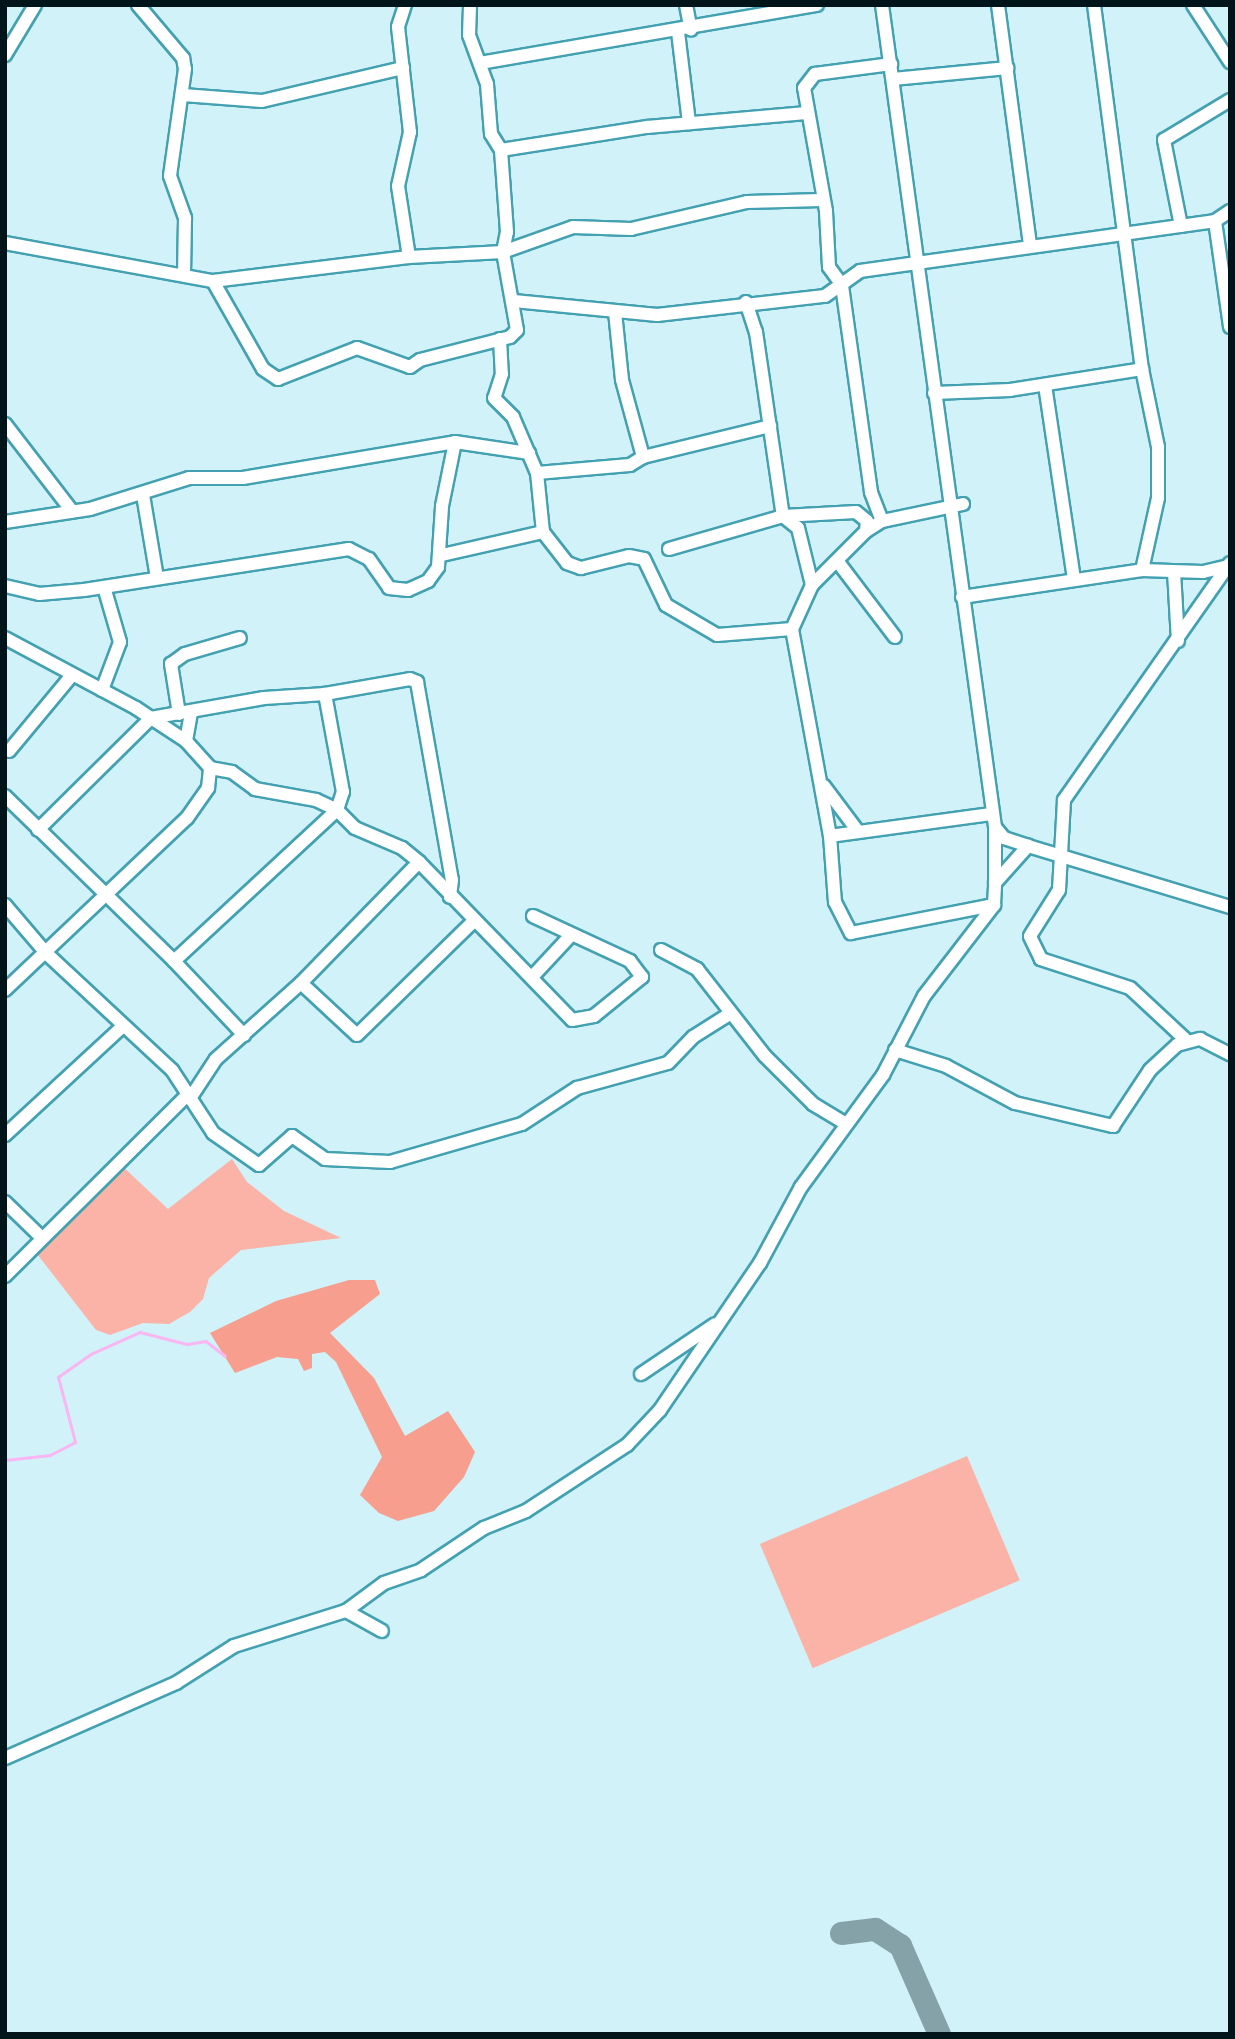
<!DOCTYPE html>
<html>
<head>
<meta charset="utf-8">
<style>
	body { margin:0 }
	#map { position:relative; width:1235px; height:2039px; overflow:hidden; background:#d0f2f8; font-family:"Asap Condensed",sans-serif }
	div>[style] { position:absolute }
	.green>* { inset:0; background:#fcb3a7; transform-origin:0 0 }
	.forest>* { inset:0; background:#f79e8f }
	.stream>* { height:2.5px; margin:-1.25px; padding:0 1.25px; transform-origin:1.25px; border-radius:1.25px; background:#fab6f2 }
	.taxiway>* { height:23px; margin:-11.5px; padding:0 11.5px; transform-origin:11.5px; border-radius:11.5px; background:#85a2a8 }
	.roads { filter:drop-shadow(2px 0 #43a1b1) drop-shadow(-2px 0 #43a1b1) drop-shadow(0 2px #43a1b1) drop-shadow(0 -2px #43a1b1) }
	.minor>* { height:12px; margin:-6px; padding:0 6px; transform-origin:6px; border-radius:6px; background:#fff }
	span { translate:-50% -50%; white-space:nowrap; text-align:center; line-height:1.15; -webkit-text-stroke:5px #ebfcff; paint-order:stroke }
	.frame { position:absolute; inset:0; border:7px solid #001419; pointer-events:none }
</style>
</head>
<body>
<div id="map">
	<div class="green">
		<i style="clip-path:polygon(232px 1159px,247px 1182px,284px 1211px,341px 1238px,241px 1250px,209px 1278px,203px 1299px,190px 1312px,169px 1324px,143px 1323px,110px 1335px,96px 1330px,34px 1250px,120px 1164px,168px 1209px)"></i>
		<i style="left:967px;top:1456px;width:135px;height:225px;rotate:67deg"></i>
	</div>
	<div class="forest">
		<i style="clip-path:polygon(349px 1280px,375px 1280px,380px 1294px,330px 1333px,374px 1378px,405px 1436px,448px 1411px,475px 1452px,464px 1477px,434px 1511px,398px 1521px,379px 1513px,360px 1495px,382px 1457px,336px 1362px,325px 1352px,312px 1354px,312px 1368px,304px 1371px,298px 1359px,277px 1357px,235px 1373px,210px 1333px,276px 1301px)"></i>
	</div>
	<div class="stream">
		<i style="left:5px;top:1460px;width:45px;rotate:-6.3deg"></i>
		<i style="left:50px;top:1455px;width:28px;rotate:-27deg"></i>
		<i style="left:75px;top:1442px;width:67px;rotate:-104.7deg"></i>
		<i style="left:58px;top:1377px;width:40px;rotate:-34.9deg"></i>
		<i style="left:91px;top:1354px;width:54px;rotate:-24.2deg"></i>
		<i style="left:140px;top:1332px;width:49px;rotate:14.3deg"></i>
		<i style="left:187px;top:1344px;width:19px;rotate:-9deg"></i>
		<i style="left:206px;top:1341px;width:24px;rotate:38deg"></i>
	</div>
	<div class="taxiway">
		<i style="left:841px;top:1933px;width:34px;rotate:-7deg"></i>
		<i style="left:875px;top:1929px;width:30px;rotate:33deg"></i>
		<i style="left:900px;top:1945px;width:97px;rotate:66.3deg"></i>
	</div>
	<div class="roads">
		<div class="minor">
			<i style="left:138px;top:5px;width:70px;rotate:49.7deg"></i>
			<i style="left:183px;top:58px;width:11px;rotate:80deg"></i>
			<i style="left:185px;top:69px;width:108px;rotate:98deg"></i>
			<i style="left:170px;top:176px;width:45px;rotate:70.3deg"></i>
			<i style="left:185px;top:218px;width:57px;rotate:91deg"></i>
			<i style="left:405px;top:5px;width:23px;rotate:108deg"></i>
			<i style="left:398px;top:27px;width:106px;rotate:83.5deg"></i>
			<i style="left:410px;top:132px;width:55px;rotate:102.5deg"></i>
			<i style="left:398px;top:186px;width:72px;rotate:81.2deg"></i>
			<i style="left:686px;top:5px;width:25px;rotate:79deg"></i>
			<i style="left:882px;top:5px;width:830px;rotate:82.17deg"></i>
			<i style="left:995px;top:827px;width:14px;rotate:51deg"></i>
			<i style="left:1004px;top:838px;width:25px;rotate:18deg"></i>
			<i style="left:1028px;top:846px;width:211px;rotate:16.8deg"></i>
			<i style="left:998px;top:5px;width:242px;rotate:82.4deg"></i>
			<i style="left:1094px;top:5px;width:367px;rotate:82.5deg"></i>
			<i style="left:1142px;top:369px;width:80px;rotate:78.4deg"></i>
			<i style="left:1158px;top:447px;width:51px;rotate:90deg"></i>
			<i style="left:1158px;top:498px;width:74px;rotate:102.5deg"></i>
			<i style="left:1193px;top:5px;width:68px;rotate:57deg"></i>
			<i style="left:678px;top:32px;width:92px;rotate:83.1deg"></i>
			<i style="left:5px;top:55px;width:58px;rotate:-59deg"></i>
			<i style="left:480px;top:63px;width:342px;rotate:-9.8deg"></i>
			<i style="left:893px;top:79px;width:115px;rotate:-5.5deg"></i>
			<i style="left:183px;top:95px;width:79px;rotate:4.3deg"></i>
			<i style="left:262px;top:101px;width:145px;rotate:-13.2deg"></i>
			<i style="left:501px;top:150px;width:148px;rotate:-9deg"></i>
			<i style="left:647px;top:127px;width:160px;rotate:-5deg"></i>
			<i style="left:1215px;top:221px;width:107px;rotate:81.9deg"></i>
			<i style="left:1181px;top:226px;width:88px;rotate:-101.2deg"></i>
			<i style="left:1164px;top:140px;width:77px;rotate:-31.2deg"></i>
			<i style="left:5px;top:243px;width:211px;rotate:10.4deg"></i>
			<i style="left:213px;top:281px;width:197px;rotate:-7deg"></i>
			<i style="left:409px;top:257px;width:94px;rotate:-3deg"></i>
			<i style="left:503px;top:252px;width:74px;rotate:-19.7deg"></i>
			<i style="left:573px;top:227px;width:58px;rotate:2deg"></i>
			<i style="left:631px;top:229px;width:119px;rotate:-13.1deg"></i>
			<i style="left:747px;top:202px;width:75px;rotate:-1.5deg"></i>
			<i style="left:213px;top:281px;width:101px;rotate:60.4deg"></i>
			<i style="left:263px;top:369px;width:18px;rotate:34deg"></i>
			<i style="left:278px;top:379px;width:85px;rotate:-21.4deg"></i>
			<i style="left:357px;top:348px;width:56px;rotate:19.7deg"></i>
			<i style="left:410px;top:367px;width:12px;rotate:-35deg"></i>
			<i style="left:420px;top:360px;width:93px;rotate:-14.3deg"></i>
			<i style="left:510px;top:337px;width:10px;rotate:-45deg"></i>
			<i style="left:517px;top:330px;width:79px;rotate:-100.2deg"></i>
			<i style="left:503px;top:252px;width:20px;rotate:-79deg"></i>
			<i style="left:507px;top:232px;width:82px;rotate:-94.2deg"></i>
			<i style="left:501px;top:150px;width:19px;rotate:-122deg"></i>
			<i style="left:491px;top:134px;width:50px;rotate:-94.6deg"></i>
			<i style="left:487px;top:84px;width:52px;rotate:-110.2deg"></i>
			<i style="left:469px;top:35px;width:30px;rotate:-88deg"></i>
			<i style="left:514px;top:301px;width:144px;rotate:5.6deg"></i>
			<i style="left:657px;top:315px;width:169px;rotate:-6.5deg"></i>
			<i style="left:825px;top:296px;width:43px;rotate:-35.5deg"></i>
			<i style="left:860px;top:271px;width:359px;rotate:-8deg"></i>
			<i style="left:1215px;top:221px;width:18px;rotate:-34deg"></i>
			<i style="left:746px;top:302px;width:32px;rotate:72deg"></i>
			<i style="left:756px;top:332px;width:186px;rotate:81.7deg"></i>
			<i style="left:783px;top:516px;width:73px;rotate:-3.1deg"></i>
			<i style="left:856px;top:512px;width:14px;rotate:39deg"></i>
			<i style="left:867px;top:521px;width:10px;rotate:96deg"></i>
			<i style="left:615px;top:312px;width:68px;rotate:84.1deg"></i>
			<i style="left:622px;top:380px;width:80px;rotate:74.7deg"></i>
			<i style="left:500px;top:339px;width:35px;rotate:87deg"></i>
			<i style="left:502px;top:374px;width:25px;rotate:108deg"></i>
			<i style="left:494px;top:398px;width:27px;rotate:45deg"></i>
			<i style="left:513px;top:417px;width:61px;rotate:66.8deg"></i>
			<i style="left:537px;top:473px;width:59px;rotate:84.2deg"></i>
			<i style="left:1045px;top:385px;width:196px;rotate:81.5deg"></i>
			<i style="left:934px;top:393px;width:76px;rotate:-2.3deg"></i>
			<i style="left:1010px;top:390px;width:134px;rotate:-9deg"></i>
			<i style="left:5px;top:424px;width:110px;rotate:52.4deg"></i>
			<i style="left:537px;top:473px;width:93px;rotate:-4.9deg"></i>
			<i style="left:630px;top:465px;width:15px;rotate:-32deg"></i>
			<i style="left:643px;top:457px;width:131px;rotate:-13.7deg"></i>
			<i style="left:143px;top:495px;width:84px;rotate:80.4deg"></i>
			<i style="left:963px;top:504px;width:83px;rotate:168.1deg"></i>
			<i style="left:882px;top:521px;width:19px;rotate:148deg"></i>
			<i style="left:866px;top:531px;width:76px;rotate:135deg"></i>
			<i style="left:812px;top:585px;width:48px;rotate:114.4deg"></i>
			<i style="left:792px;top:629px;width:210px;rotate:79.6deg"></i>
			<i style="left:830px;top:836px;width:66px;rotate:85.7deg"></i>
			<i style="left:835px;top:902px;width:35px;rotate:63deg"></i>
			<i style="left:851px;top:933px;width:146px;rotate:-11.1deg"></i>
			<i style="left:882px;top:521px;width:31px;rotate:-111deg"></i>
			<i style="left:871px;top:492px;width:209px;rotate:-98deg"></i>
			<i style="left:842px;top:285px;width:22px;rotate:-126deg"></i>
			<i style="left:829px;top:267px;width:56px;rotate:-93.1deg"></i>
			<i style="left:826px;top:211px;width:125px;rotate:-100.1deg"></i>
			<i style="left:804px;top:88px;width:18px;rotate:-52deg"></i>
			<i style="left:815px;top:74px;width:77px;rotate:-7.5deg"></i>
			<i style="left:5px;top:522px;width:86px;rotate:-8.7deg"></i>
			<i style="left:90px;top:509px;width:104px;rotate:-17.4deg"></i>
			<i style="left:189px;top:478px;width:54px"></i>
			<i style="left:243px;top:478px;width:215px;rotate:-9.6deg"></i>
			<i style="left:455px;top:442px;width:75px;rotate:8.5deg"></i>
			<i style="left:669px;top:549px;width:119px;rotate:-16.1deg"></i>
			<i style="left:783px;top:516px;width:19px;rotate:39deg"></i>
			<i style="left:798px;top:528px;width:59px;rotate:76.2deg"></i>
			<i style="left:442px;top:555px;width:104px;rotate:-12.8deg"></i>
			<i style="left:543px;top:532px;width:39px;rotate:52deg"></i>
			<i style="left:567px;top:563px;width:15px;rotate:20deg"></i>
			<i style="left:581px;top:568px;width:49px;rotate:-14deg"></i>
			<i style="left:629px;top:556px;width:15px;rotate:11deg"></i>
			<i style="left:644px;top:559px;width:51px;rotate:64.4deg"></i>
			<i style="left:666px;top:605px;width:59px;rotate:30.5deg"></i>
			<i style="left:717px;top:635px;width:75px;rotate:-4.6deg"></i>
			<i style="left:838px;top:562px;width:94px;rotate:52.8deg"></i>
			<i style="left:1174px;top:572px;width:69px;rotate:86.7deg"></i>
			<i style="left:5px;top:586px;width:35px;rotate:13deg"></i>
			<i style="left:39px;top:594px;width:45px;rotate:-5.1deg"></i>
			<i style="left:84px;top:590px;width:268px;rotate:-8.8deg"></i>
			<i style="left:349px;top:549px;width:22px;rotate:27deg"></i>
			<i style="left:369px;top:559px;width:35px;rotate:55deg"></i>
			<i style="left:389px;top:588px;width:19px;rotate:6deg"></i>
			<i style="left:408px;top:590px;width:22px;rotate:-24deg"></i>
			<i style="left:428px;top:581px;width:17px;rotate:-54deg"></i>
			<i style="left:438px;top:567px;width:61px;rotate:-86.2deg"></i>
			<i style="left:442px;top:506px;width:65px;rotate:-78.5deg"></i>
			<i style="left:962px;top:597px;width:182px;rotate:-8.5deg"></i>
			<i style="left:1142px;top:570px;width:61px;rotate:1.9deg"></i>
			<i style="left:1203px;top:572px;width:26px;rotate:-13deg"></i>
			<i style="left:5px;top:638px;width:149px;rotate:28.1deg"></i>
			<i style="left:136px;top:708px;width:18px;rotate:34deg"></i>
			<i style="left:151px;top:718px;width:42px;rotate:33.3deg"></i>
			<i style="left:186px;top:741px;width:36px;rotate:48deg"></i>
			<i style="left:210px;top:768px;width:22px;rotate:10deg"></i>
			<i style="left:232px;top:772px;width:29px;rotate:36deg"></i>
			<i style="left:255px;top:789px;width:62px;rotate:10.2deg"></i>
			<i style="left:316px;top:800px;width:23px;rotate:25deg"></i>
			<i style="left:337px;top:810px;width:19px;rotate:-72deg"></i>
			<i style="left:343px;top:792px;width:100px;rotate:-100.4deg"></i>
			<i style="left:325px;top:694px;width:61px;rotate:176.2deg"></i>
			<i style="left:264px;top:698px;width:115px;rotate:170deg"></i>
			<i style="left:151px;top:718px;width:159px;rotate:135.3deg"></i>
			<i style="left:102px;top:690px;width:51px;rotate:-69.4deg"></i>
			<i style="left:120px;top:642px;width:57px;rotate:-106.2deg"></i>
			<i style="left:325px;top:694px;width:86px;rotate:-10deg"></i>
			<i style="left:410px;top:679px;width:8px;rotate:23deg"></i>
			<i style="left:417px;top:682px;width:201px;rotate:80deg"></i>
			<i style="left:452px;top:880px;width:17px;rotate:97deg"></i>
			<i style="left:179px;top:714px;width:51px;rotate:-99.1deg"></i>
			<i style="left:171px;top:664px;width:17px;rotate:-36deg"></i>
			<i style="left:185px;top:654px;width:57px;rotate:-16.2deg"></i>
			<i style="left:186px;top:741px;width:29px;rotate:-80deg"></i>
			<i style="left:9px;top:751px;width:99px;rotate:-50.3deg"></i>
			<i style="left:824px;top:786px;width:55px;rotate:53.1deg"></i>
			<i style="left:5px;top:796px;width:236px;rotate:44.3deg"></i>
			<i style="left:174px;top:961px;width:222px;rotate:-42.8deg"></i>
			<i style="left:337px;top:810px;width:25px;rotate:45deg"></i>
			<i style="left:355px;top:828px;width:51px;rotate:23.1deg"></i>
			<i style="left:402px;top:848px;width:22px;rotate:39deg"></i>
			<i style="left:995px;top:827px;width:56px;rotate:90deg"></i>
			<i style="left:830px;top:836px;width:162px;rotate:-7.8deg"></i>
			<i style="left:5px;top:905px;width:63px;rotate:49.5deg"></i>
			<i style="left:46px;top:953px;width:172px;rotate:42.9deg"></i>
			<i style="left:172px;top:1070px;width:75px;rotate:56.9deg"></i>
			<i style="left:213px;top:1133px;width:56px;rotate:34.8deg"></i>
			<i style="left:259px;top:1165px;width:44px;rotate:-41.3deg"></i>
			<i style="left:292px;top:1136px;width:40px;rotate:34.9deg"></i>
			<i style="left:325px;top:1159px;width:65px;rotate:2.6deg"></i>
			<i style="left:390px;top:1162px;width:137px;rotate:-16.1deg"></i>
			<i style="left:522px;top:1124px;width:66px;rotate:-33.2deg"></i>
			<i style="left:577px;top:1088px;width:94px;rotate:-15.4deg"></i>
			<i style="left:668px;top:1063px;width:36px;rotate:-46deg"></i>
			<i style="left:693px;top:1037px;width:41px;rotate:-32.2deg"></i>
			<i style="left:661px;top:950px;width:41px;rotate:27.8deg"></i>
			<i style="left:697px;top:969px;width:110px;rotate:52deg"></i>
			<i style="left:765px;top:1056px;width:68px;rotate:45deg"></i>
			<i style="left:813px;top:1104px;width:39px;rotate:31deg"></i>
			<i style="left:174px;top:961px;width:102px;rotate:46.6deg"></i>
			<i style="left:532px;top:977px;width:57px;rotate:-47.1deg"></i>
			<i style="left:301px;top:983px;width:76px;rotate:42.9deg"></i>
			<i style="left:357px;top:1035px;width:163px;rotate:-44.3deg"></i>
			<i style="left:5px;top:990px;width:250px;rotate:-43.4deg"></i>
			<i style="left:187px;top:818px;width:37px;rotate:-55deg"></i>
			<i style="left:208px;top:788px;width:20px;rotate:-84deg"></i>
			<i style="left:1186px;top:1040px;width:76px;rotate:-137.1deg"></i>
			<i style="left:1130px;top:988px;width:94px;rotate:-162deg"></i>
			<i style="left:1041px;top:959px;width:25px;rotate:-116deg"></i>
			<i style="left:1030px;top:936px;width:54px;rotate:-57.8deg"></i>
			<i style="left:1059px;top:890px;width:90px;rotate:-86.8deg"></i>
			<i style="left:1064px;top:800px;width:289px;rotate:-55deg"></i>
			<i style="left:895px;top:1050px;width:53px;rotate:17.4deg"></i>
			<i style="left:946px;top:1066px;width:78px;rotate:28.2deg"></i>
			<i style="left:1015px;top:1103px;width:101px;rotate:13.2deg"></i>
			<i style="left:1113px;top:1126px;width:67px;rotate:-56.5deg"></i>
			<i style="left:1150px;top:1070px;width:37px;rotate:-43deg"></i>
			<i style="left:1177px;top:1045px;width:24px;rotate:-15deg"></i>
			<i style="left:1200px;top:1039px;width:34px;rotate:27deg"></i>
			<i style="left:191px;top:1097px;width:45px;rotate:-56.7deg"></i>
			<i style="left:216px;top:1059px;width:114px;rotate:-41.8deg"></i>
			<i style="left:301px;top:983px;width:169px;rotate:-45.7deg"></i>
			<i style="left:419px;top:862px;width:220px;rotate:45.9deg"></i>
			<i style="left:572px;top:1020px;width:22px;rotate:-10deg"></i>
			<i style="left:594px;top:1016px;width:62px;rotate:-39.1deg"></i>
			<i style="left:642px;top:977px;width:20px;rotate:-127deg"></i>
			<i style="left:630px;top:961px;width:107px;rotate:-155.1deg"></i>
			<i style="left:5px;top:1135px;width:159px;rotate:-42.7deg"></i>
			<i style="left:5px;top:1202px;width:52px;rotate:44.2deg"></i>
			<i style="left:5px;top:1276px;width:258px;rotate:-44.8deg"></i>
			<i style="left:641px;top:1374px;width:89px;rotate:-34deg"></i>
			<i style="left:346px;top:1611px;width:41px;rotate:29.1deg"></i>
			<i style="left:5px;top:1758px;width:187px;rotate:-23.7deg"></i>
			<i style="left:176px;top:1683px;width:69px;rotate:-32.5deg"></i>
			<i style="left:234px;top:1646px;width:117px;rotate:-17.4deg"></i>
			<i style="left:346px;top:1611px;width:47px;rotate:-36.4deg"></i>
			<i style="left:384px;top:1583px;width:39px;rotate:-19deg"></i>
			<i style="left:421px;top:1570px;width:76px;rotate:-33.7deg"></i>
			<i style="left:484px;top:1528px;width:45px;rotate:-22deg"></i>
			<i style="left:526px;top:1511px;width:121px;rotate:-33.2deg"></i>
			<i style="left:627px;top:1445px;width:48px;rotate:-46.7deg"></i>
			<i style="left:660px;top:1410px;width:178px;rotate:-55.8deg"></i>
			<i style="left:760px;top:1263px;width:86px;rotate:-61.7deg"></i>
			<i style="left:801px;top:1187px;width:139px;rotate:-53.8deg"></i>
			<i style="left:883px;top:1075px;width:89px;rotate:-62.6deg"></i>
			<i style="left:924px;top:996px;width:115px;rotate:-52.4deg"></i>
			<i style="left:994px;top:905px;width:22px;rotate:-87deg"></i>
			<i style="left:995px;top:883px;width:50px;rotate:-48.3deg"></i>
		</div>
	</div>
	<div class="frame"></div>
</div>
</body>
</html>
